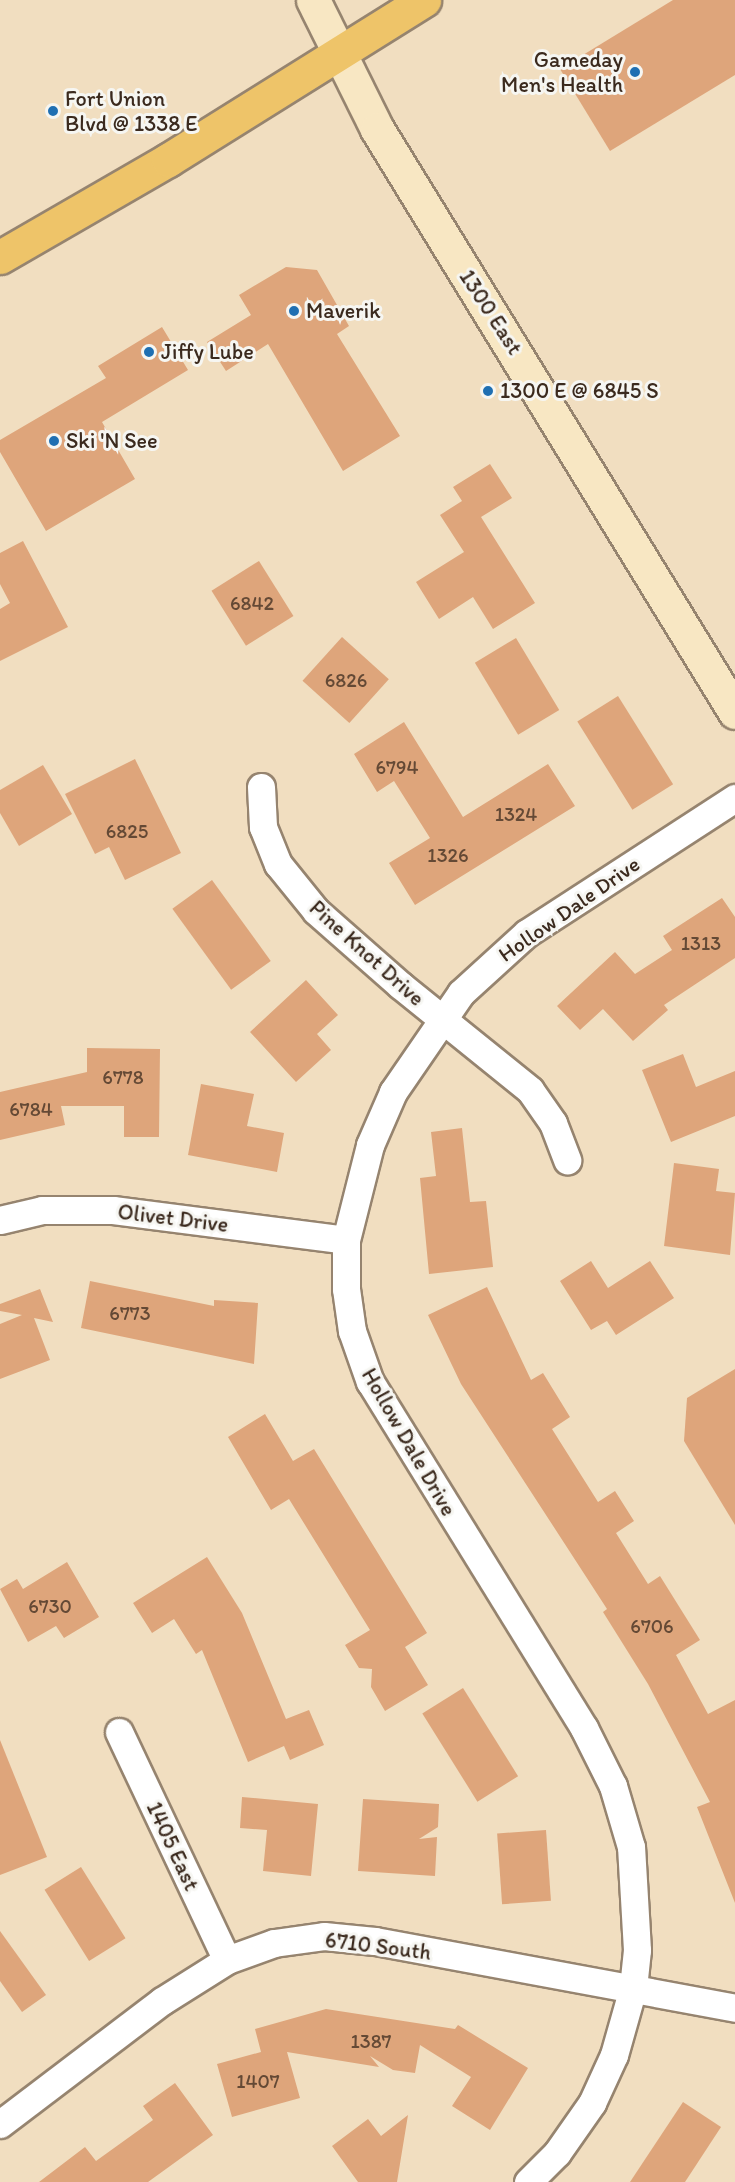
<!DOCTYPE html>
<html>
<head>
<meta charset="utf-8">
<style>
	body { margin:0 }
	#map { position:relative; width:735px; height:2182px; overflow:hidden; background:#f1dec0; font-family:Itim,sans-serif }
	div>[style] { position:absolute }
	.building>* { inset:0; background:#dea57b; transform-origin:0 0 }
	.roads { filter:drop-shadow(2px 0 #96846f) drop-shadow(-2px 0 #96846f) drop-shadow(0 2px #96846f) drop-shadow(0 -2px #96846f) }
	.minor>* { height:27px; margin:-13.5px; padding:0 13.5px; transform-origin:13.5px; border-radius:13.5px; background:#fff }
	.secondary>* { height:33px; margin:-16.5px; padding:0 16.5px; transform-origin:16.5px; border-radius:16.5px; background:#f8e7c3 }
	.primary>* { height:33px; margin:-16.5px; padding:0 16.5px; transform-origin:16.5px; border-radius:16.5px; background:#eec469 }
	.dots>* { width:16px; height:16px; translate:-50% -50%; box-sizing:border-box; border:3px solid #f6f6f2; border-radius:50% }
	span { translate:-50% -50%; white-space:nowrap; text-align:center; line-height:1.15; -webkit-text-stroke:6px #f6f6f2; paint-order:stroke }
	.number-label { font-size:20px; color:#644935 }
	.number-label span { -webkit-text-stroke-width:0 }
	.poi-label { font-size:22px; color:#3b2a1e }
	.right { translate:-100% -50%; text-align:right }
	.left { translate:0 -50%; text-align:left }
	.street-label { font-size:22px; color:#3b2a1e }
</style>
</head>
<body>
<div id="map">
	<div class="building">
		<i style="clip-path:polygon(673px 0,735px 0,735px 75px,610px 151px,560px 69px)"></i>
		<i style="clip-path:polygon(286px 267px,317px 270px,349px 326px,337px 334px,400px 436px,343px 471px,268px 344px,226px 371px,207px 342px,251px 315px,239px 295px)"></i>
		<i style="clip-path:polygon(162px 327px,188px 370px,102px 422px,135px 479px,46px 531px,0 452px,0 440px,106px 378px,98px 366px)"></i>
		<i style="clip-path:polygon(490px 464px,512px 498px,481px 517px,535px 603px,493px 629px,473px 597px,439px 619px,416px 582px,464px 552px,440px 515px,462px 501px,453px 487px)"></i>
		<i style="clip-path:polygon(23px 541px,68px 627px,0 661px,0 609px,10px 603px,0 584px,0 553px)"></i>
		<i style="left:259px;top:561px;width:65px;height:56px;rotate:58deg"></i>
		<i style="left:342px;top:637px;width:63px;height:59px;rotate:42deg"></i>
		<i style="left:516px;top:638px;width:84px;height:48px;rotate:59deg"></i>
		<i style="left:618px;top:696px;width:104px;height:48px;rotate:58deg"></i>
		<i style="clip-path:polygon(404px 722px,463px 817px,548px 764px,575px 806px,415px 905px,389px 863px,430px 838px,394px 781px,377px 792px,354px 754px)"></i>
		<i style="clip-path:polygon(135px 759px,181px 853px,125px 880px,109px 847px,95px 854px,65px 794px)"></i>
		<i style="clip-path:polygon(43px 765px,72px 814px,19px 846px,0 813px,0 790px)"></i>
		<i style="left:212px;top:880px;width:100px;height:49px;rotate:54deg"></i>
		<i style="clip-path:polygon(722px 898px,735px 917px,735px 958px,664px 1005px,668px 1010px,633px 1041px,603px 1009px,580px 1030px,557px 1006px,615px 952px,635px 974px,672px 950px,663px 936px)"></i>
		<i style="clip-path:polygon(306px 980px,338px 1015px,317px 1034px,331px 1050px,296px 1082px,250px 1032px)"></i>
		<i style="clip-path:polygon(87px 1048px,160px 1049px,159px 1137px,124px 1137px,124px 1106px,61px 1106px,65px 1125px,0 1140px,0 1092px,87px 1072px)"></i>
		<i style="clip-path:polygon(683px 1054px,696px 1087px,735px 1071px,735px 1116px,671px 1142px,642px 1070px)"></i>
		<i style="clip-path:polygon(201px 1084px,254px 1094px,247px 1126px,284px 1133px,277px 1172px,188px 1155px)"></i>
		<i style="clip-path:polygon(462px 1128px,470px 1202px,486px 1201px,493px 1267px,429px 1274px,420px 1178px,436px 1176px,431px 1132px)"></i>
		<i style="clip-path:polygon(674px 1163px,719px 1169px,716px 1191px,735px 1193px,730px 1255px,664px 1246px)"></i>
		<i style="clip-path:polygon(591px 1261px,608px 1288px,650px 1261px,674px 1298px,616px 1335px,607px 1321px,591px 1330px,560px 1281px)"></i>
		<i style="clip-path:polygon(90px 1281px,214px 1306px,214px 1300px,258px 1303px,254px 1364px,81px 1328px)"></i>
		<i style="clip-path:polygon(487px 1287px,531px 1380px,543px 1373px,570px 1417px,552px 1429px,598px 1502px,615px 1491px,634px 1521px,616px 1533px,648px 1584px,660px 1576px,700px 1640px,676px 1655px,708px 1714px,735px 1700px,735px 1903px,697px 1807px,710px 1802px,648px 1684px,603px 1612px,607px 1609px,461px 1384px,428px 1315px)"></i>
		<i style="clip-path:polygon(40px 1289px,53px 1322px,34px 1318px,50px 1360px,0 1379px,0 1324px,22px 1315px,0 1311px,0 1304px)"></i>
		<i style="clip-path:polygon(735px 1369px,735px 1525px,684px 1441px,687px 1398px)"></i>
		<i style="clip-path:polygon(265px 1414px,293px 1461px,314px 1449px,427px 1633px,405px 1647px,428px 1685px,385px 1711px,371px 1687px,372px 1669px,359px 1668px,345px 1645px,370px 1630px,289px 1499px,271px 1510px,228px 1437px)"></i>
		<i style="clip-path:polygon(207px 1557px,242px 1613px,286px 1719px,309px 1710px,324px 1745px,290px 1760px,284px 1746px,248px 1762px,202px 1650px,196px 1654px,174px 1619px,152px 1633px,133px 1603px)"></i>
		<i style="clip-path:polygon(67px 1562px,99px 1617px,64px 1638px,56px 1626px,28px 1642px,0 1589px,17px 1579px,23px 1589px)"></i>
		<i style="left:463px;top:1688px;width:104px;height:48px;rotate:58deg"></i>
		<i style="clip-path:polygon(0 1740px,47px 1857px,0 1875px)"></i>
		<i style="clip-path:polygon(242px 1797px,318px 1804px,311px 1876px,263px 1871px,267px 1830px,240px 1828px)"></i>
		<i style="clip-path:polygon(363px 1799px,439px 1804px,438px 1827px,419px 1839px,437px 1837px,435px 1876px,358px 1871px)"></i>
		<i style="left:546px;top:1830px;width:71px;height:49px;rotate:86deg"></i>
		<i style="left:81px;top:1867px;width:84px;height:43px;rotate:58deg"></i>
		<i style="clip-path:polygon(0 1931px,46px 1995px,22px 2012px,0 1981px)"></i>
		<i style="clip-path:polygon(326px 2009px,455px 2029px,458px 2025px,528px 2068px,490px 2130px,452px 2106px,471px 2077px,420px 2045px,415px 2073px,393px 2070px,370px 2056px,379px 2067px,287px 2052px,300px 2098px,232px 2117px,217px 2064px,261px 2052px,255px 2029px)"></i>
		<i style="clip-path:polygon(175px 2083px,213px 2135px,148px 2182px,39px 2182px,85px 2147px,96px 2161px,153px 2120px,143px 2106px)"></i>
		<i style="clip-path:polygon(683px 2102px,721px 2127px,685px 2182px,630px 2182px)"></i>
		<i style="clip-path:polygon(408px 2115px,397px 2182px,358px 2182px,332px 2146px,368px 2119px,381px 2136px)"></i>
	</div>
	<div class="roads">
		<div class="minor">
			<i style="left:261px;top:787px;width:40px;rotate:87.1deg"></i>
			<i style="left:263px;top:827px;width:40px;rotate:68deg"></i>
			<i style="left:278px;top:864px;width:60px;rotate:51deg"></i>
			<i style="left:316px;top:911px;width:112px;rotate:41.4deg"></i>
			<i style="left:400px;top:985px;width:167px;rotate:38.9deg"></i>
			<i style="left:530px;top:1090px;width:40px;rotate:55.1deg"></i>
			<i style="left:553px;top:1123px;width:40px;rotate:69deg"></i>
			<i style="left:0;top:1220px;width:43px;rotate:-13.4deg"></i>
			<i style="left:42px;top:1210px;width:71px"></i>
			<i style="left:113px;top:1210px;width:235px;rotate:7.3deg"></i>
			<i style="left:119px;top:1732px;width:252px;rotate:64.7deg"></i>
			<i style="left:0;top:2124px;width:203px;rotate:-37.2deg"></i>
			<i style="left:162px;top:2001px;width:77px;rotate:-32.2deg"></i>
			<i style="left:227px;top:1960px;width:50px;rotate:-19.9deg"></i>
			<i style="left:274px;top:1943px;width:50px;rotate:-8deg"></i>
			<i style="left:324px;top:1936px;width:51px;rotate:5.6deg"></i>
			<i style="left:375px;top:1941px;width:366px;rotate:10.5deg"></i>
			<i style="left:528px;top:2182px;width:41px;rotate:-45deg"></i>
			<i style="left:557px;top:2153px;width:61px;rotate:-55deg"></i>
			<i style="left:592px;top:2103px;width:53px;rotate:-65.4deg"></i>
			<i style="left:614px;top:2055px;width:70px;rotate:-74.2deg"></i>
			<i style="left:633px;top:1988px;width:38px;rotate:-84deg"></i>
			<i style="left:637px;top:1950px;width:103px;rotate:-93.3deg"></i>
			<i style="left:631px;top:1847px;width:64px;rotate:-106.4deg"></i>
			<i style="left:613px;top:1786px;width:65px;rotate:-116.6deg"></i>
			<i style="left:584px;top:1728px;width:407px;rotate:-121.7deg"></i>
			<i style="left:370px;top:1382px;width:54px;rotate:-109.4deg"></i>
			<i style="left:352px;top:1331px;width:42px;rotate:-98.1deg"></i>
			<i style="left:346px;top:1289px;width:49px;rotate:-90deg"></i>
			<i style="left:346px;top:1240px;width:98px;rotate:-75.8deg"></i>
			<i style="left:370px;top:1145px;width:58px;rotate:-66.5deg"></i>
			<i style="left:393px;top:1092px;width:120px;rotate:-55.5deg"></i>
			<i style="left:461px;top:993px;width:89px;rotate:-42.3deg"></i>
			<i style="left:527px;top:933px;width:248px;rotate:-33deg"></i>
		</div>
		<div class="secondary">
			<i style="left:313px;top:0;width:144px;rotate:63.6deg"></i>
			<i style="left:377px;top:129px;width:684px;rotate:58.45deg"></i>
		</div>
		<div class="primary">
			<i style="left:0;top:257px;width:194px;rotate:-30deg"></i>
			<i style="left:168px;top:160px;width:302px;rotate:-32deg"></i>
		</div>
	</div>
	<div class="dots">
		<i style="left:635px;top:72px;background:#1f6fb2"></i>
		<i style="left:53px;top:111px;background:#1f6fb2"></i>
		<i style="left:294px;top:311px;background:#1f6fb2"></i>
		<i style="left:149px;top:352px;background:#1f6fb2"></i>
		<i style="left:488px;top:391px;background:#1f6fb2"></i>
		<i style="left:54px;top:441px;background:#1f6fb2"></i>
	</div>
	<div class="number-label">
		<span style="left:252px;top:603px">6842</span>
		<span style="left:346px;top:680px">6826</span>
		<span style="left:397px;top:767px">6794</span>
		<span style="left:516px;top:814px">1324</span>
		<span style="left:127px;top:831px">6825</span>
		<span style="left:448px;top:855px">1326</span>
		<span style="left:701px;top:943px">1313</span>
		<span style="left:123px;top:1077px">6778</span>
		<span style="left:31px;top:1109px">6784</span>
		<span style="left:130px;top:1313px">6773</span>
		<span style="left:50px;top:1606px">6730</span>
		<span style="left:652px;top:1626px">6706</span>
		<span style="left:371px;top:2041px">1387</span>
		<span style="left:258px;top:2081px">1407</span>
	</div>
	<div class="poi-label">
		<span class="right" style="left:623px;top:72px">Gameday<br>Men's Health</span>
		<span class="left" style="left:65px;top:111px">Fort Union<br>Blvd @ 1338 E</span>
		<span class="left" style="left:306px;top:311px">Maverik</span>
		<span class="left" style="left:161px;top:352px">Jiffy Lube</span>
		<span class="left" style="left:500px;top:391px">1300 E @ 6845 S</span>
		<span class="left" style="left:66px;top:441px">Ski 'N See</span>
	</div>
	<div class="street-label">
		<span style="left:491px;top:312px;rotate:57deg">1300 East</span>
		<span style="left:569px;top:909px;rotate:-35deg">Hollow Dale Drive</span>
		<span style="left:367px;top:953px;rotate:42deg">Pine Knot Drive</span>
		<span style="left:173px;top:1218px;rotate:7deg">Olivet Drive</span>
		<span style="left:409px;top:1442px;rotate:60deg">Hollow Dale Drive</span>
		<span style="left:173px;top:1846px;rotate:65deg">1405 East</span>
		<span style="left:378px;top:1946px;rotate:7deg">6710 South</span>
	</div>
</div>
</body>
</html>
